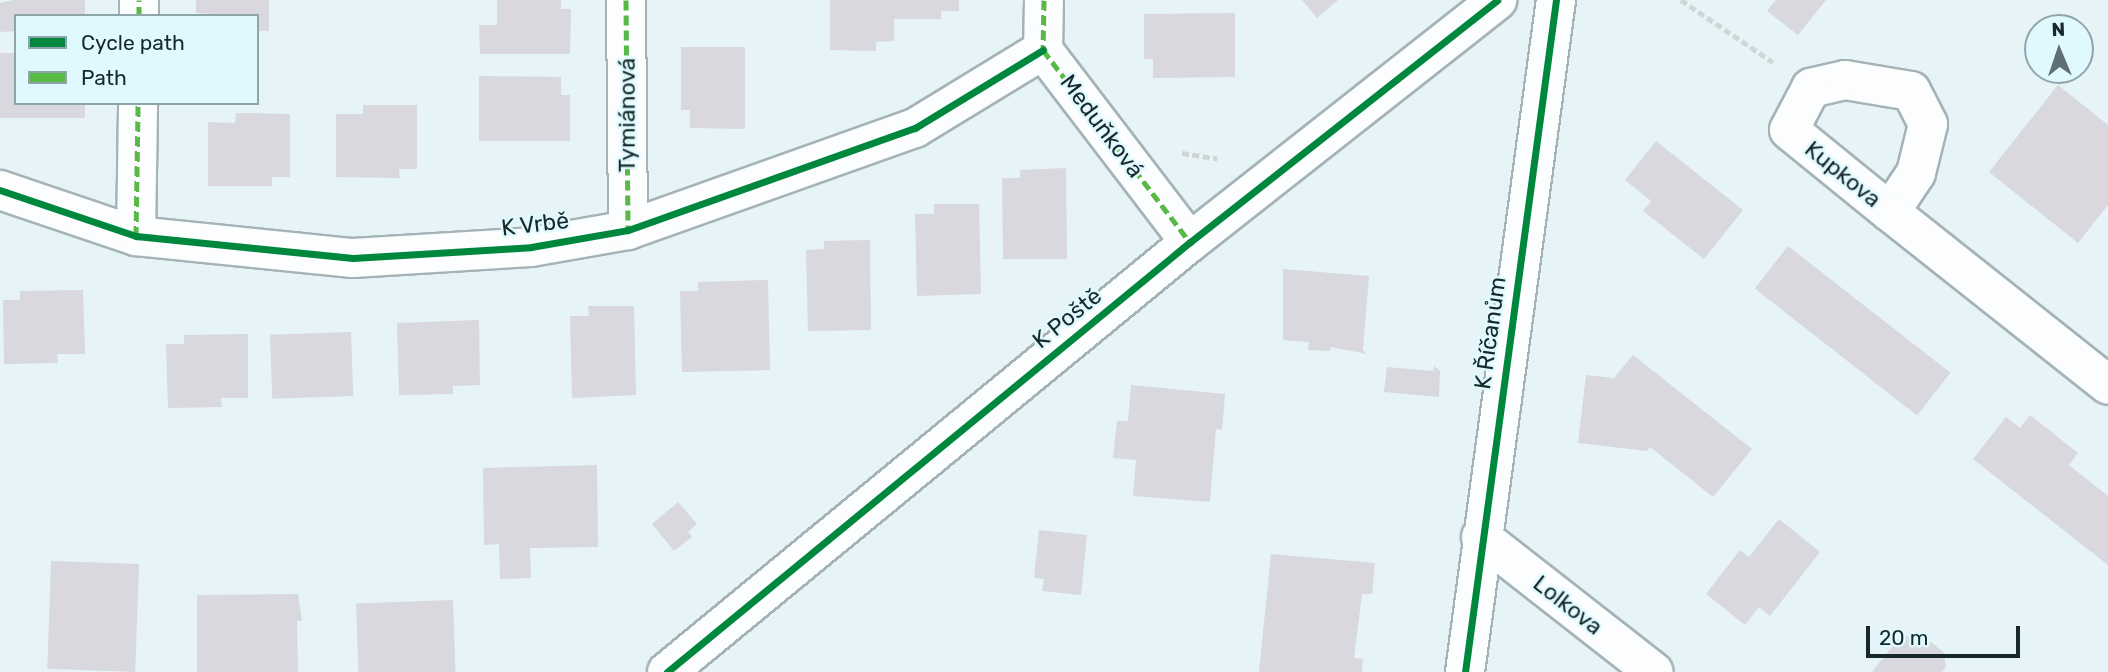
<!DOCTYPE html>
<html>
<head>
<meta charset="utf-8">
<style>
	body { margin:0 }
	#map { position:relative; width:2108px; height:672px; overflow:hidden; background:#e6f4f7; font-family:Rubik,sans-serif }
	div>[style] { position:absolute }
	.building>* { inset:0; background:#d8d8de; transform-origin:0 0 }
	.path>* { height:4.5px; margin-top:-2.25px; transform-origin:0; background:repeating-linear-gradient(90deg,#d0d5d6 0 7px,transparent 0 10.5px) }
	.roads { filter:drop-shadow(2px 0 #a4b3b6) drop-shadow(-2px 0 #a4b3b6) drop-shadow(0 2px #a4b3b6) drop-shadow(0 -2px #a4b3b6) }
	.minor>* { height:38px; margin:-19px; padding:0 19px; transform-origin:19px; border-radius:19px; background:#fbfdfe }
	.tertiary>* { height:38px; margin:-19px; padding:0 19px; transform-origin:19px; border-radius:19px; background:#fbfdfe }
	.quiet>* { height:5px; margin-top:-2.5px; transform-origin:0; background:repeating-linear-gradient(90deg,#58b947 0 10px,transparent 0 15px) }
	.cycleway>* { height:7px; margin:-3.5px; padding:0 3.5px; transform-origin:3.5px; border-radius:3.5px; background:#00873e }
	span { translate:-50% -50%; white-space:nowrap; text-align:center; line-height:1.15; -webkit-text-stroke:5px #dff9fe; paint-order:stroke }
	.street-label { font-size:23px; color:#17282c }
	.legend { position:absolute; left:14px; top:14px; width:245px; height:91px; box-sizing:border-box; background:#dff9fe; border:2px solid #8fa5aa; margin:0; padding:9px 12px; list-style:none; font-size:21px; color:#17282c }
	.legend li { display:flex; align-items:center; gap:14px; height:35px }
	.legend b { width:35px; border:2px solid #8fa5aa }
	.north { position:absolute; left:2024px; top:14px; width:70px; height:70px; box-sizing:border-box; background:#dff9fe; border:2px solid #8fa5aa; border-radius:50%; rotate:358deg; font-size:19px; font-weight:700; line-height:28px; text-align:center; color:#17282c }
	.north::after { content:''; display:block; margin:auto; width:24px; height:32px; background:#5f6f73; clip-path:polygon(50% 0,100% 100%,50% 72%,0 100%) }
	.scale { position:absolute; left:1866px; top:626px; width:154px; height:32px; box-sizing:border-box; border:4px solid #17282c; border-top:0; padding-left:9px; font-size:21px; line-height:24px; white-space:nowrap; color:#17282c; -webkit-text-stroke:5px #dff9fe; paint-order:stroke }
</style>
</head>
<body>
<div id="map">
	<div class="building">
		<i style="clip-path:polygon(13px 0,85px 0,85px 16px,16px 16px,16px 31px,0 32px,0 3px)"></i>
		<i style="clip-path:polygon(196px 0,269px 0,269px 31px,257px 31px,257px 16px,196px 13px)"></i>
		<i style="clip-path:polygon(497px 0,561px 0,561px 9px,571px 9px,570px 54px,480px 54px,479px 25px,497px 25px)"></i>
		<i style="clip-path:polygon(830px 0,959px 0,959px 11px,941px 11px,941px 19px,894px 19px,894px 41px,876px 42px,876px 51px,830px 50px)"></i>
		<i style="clip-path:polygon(1302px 0,1338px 0,1317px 18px)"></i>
		<i style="clip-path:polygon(1776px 0,1826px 0,1798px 35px,1767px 11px)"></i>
		<i style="clip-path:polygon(1235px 13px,1235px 77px,1153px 78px,1153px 59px,1144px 59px,1144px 14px)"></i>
		<i style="clip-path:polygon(681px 47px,745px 47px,745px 129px,690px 128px,690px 110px,681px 110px)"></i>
		<i style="clip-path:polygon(0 53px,16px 53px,16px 103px,85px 103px,85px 118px,0 118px)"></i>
		<i style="clip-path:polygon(479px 76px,561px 77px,561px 95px,570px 95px,570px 141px,479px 141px)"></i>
		<i style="clip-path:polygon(2058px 85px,2108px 125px,2108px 205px,2078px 243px,1989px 172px)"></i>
		<i style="clip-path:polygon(363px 105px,417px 105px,417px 169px,399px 169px,400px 178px,336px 177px,336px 114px,363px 114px)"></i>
		<i style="clip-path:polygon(236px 113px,290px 114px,290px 177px,272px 177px,272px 186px,208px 186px,208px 122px,235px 123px)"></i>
		<i style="clip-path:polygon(1656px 141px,1743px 210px,1704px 259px,1643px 211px,1651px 201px,1625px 180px)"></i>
		<i style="clip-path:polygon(1066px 168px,1067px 259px,1003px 259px,1002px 178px,1020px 178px,1020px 170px)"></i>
		<i style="clip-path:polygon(934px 204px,979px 204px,981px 294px,917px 296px,915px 214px,934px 214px)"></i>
		<i style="clip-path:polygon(870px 240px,871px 330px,808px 331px,806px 250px,824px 249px,824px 241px)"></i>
		<i style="left:1788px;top:246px;width:206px;height:54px;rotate:38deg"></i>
		<i style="clip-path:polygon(1283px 269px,1369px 276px,1363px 350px,1367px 354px,1331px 347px,1330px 351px,1308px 350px,1309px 342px,1283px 340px)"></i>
		<i style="clip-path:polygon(768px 280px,770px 370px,682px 372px,680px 291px,698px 291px,698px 282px)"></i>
		<i style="clip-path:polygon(83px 290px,85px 354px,57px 354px,58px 363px,4px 364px,3px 300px,20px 300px,20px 291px)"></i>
		<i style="clip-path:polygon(588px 306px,634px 306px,636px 395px,572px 398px,570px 316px,589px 316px)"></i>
		<i style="clip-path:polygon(479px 320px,480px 385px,453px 386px,453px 394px,399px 395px,397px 323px)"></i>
		<i style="left:351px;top:332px;width:64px;height:81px;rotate:88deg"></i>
		<i style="clip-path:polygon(248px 334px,248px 398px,221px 398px,222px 407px,168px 408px,166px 344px,184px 344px,184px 335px)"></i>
		<i style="clip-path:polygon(1633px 355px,1752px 449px,1713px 497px,1650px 447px,1647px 451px,1578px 443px,1586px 375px,1614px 378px)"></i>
		<i style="clip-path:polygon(1434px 366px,1440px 371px,1439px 397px,1384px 392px,1387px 367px,1433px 371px)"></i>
		<i style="clip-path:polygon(1131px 385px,1225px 394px,1222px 430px,1216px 429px,1210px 502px,1133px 496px,1136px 460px,1113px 458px,1117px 421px,1128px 421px)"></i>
		<i style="clip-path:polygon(2030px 415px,2078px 453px,2069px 465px,2108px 496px,2108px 565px,1973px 459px,2006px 417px,2020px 428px)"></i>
		<i style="clip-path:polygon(597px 465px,598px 547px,530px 548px,531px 578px,500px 579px,499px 544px,484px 545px,483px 468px)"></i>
		<i style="clip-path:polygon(678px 502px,697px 524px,688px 532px,692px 537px,674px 551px,652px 524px)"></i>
		<i style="clip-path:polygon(1779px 519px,1820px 552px,1770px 616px,1759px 607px,1745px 625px,1706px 594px,1740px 550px,1749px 557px)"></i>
		<i style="clip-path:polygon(1039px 530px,1087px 535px,1081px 595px,1042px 591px,1044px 579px,1034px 578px)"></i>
		<i style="clip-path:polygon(1271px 554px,1375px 563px,1372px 594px,1362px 594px,1354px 658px,1363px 659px,1362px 672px,1259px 672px)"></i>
		<i style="left:139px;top:564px;width:108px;height:88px;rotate:92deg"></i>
		<i style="clip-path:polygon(298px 594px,302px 621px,297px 621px,298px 672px,197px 672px,197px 595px)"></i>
		<i style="left:453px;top:600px;width:72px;height:97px;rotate:88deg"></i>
		<i style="clip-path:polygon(1903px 633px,1918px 644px,1931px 642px,1944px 653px,1946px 667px,1942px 672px,1872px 672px)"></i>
	</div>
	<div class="path">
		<i style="left:1681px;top:0;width:111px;rotate:34deg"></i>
		<i style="left:1182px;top:153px;width:36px;rotate:9deg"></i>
	</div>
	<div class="roads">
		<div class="minor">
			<i style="left:626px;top:0;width:230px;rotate:89.5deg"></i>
			<i style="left:1044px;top:0;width:50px;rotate:91.1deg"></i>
			<i style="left:1043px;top:50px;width:242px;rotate:52.6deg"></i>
			<i style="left:139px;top:16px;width:16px;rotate:-90deg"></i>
			<i style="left:0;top:190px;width:144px;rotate:18.7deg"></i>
			<i style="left:136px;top:236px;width:218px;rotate:5.8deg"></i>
			<i style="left:353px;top:258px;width:178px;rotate:-3.5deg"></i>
			<i style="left:531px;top:247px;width:98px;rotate:-9.9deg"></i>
			<i style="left:628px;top:230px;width:305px;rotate:-19.6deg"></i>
			<i style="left:915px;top:128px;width:150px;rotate:-31.4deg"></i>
			<i style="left:1890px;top:212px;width:47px;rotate:-56.3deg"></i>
			<i style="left:1916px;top:173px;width:50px;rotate:-76.2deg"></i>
			<i style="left:1928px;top:124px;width:37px;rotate:-117deg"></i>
			<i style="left:1911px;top:91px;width:67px;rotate:-170.5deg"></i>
			<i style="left:1845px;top:80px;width:35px;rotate:167deg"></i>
			<i style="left:1811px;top:88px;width:47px;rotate:117.6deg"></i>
			<i style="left:1789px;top:130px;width:130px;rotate:39.1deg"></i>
			<i style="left:1890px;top:212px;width:278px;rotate:38.4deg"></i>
			<i style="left:136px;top:236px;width:133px;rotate:-89.1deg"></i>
			<i style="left:1481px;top:537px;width:219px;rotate:38deg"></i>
			<i style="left:667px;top:672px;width:677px;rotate:-39.43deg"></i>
			<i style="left:1190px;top:242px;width:391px;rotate:-38.2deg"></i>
		</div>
		<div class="tertiary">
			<i style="left:1465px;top:672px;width:678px;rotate:-82.29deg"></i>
		</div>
	</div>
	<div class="quiet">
		<i style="left:626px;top:0;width:230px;rotate:89.5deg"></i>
		<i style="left:1044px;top:0;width:50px;rotate:91.1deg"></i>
		<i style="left:1043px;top:50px;width:242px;rotate:52.6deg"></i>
		<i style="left:139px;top:16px;width:16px;rotate:-90deg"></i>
		<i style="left:136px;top:236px;width:133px;rotate:-89.1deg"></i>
	</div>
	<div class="cycleway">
		<i style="left:0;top:190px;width:144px;rotate:18.7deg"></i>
		<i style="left:136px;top:236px;width:218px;rotate:5.8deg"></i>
		<i style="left:353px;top:258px;width:178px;rotate:-3.5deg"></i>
		<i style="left:531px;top:247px;width:98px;rotate:-9.9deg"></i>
		<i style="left:628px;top:230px;width:305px;rotate:-19.6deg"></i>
		<i style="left:915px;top:128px;width:150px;rotate:-31.4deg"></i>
		<i style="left:667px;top:672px;width:677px;rotate:-39.43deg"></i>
		<i style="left:1190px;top:242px;width:391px;rotate:-38.2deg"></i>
		<i style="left:1465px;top:672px;width:678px;rotate:-82.29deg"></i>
	</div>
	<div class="street-label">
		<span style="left:627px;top:115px;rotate:-90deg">Tymiánová</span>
		<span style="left:1102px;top:126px;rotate:53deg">Meduňková</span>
		<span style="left:1843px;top:174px;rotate:39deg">Kupkova</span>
		<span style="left:535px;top:224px;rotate:-7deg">K Vrbě</span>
		<span style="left:1067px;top:318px;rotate:-39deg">K Poště</span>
		<span style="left:1490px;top:333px;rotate:-82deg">K Říčanům</span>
		<span style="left:1568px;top:605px;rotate:38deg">Lolkova</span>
	</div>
	<ul class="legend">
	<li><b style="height:9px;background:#00873e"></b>Cycle path</li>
	<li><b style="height:9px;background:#58b947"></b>Path</li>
	</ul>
	<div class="north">N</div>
	<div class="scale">20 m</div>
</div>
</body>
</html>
